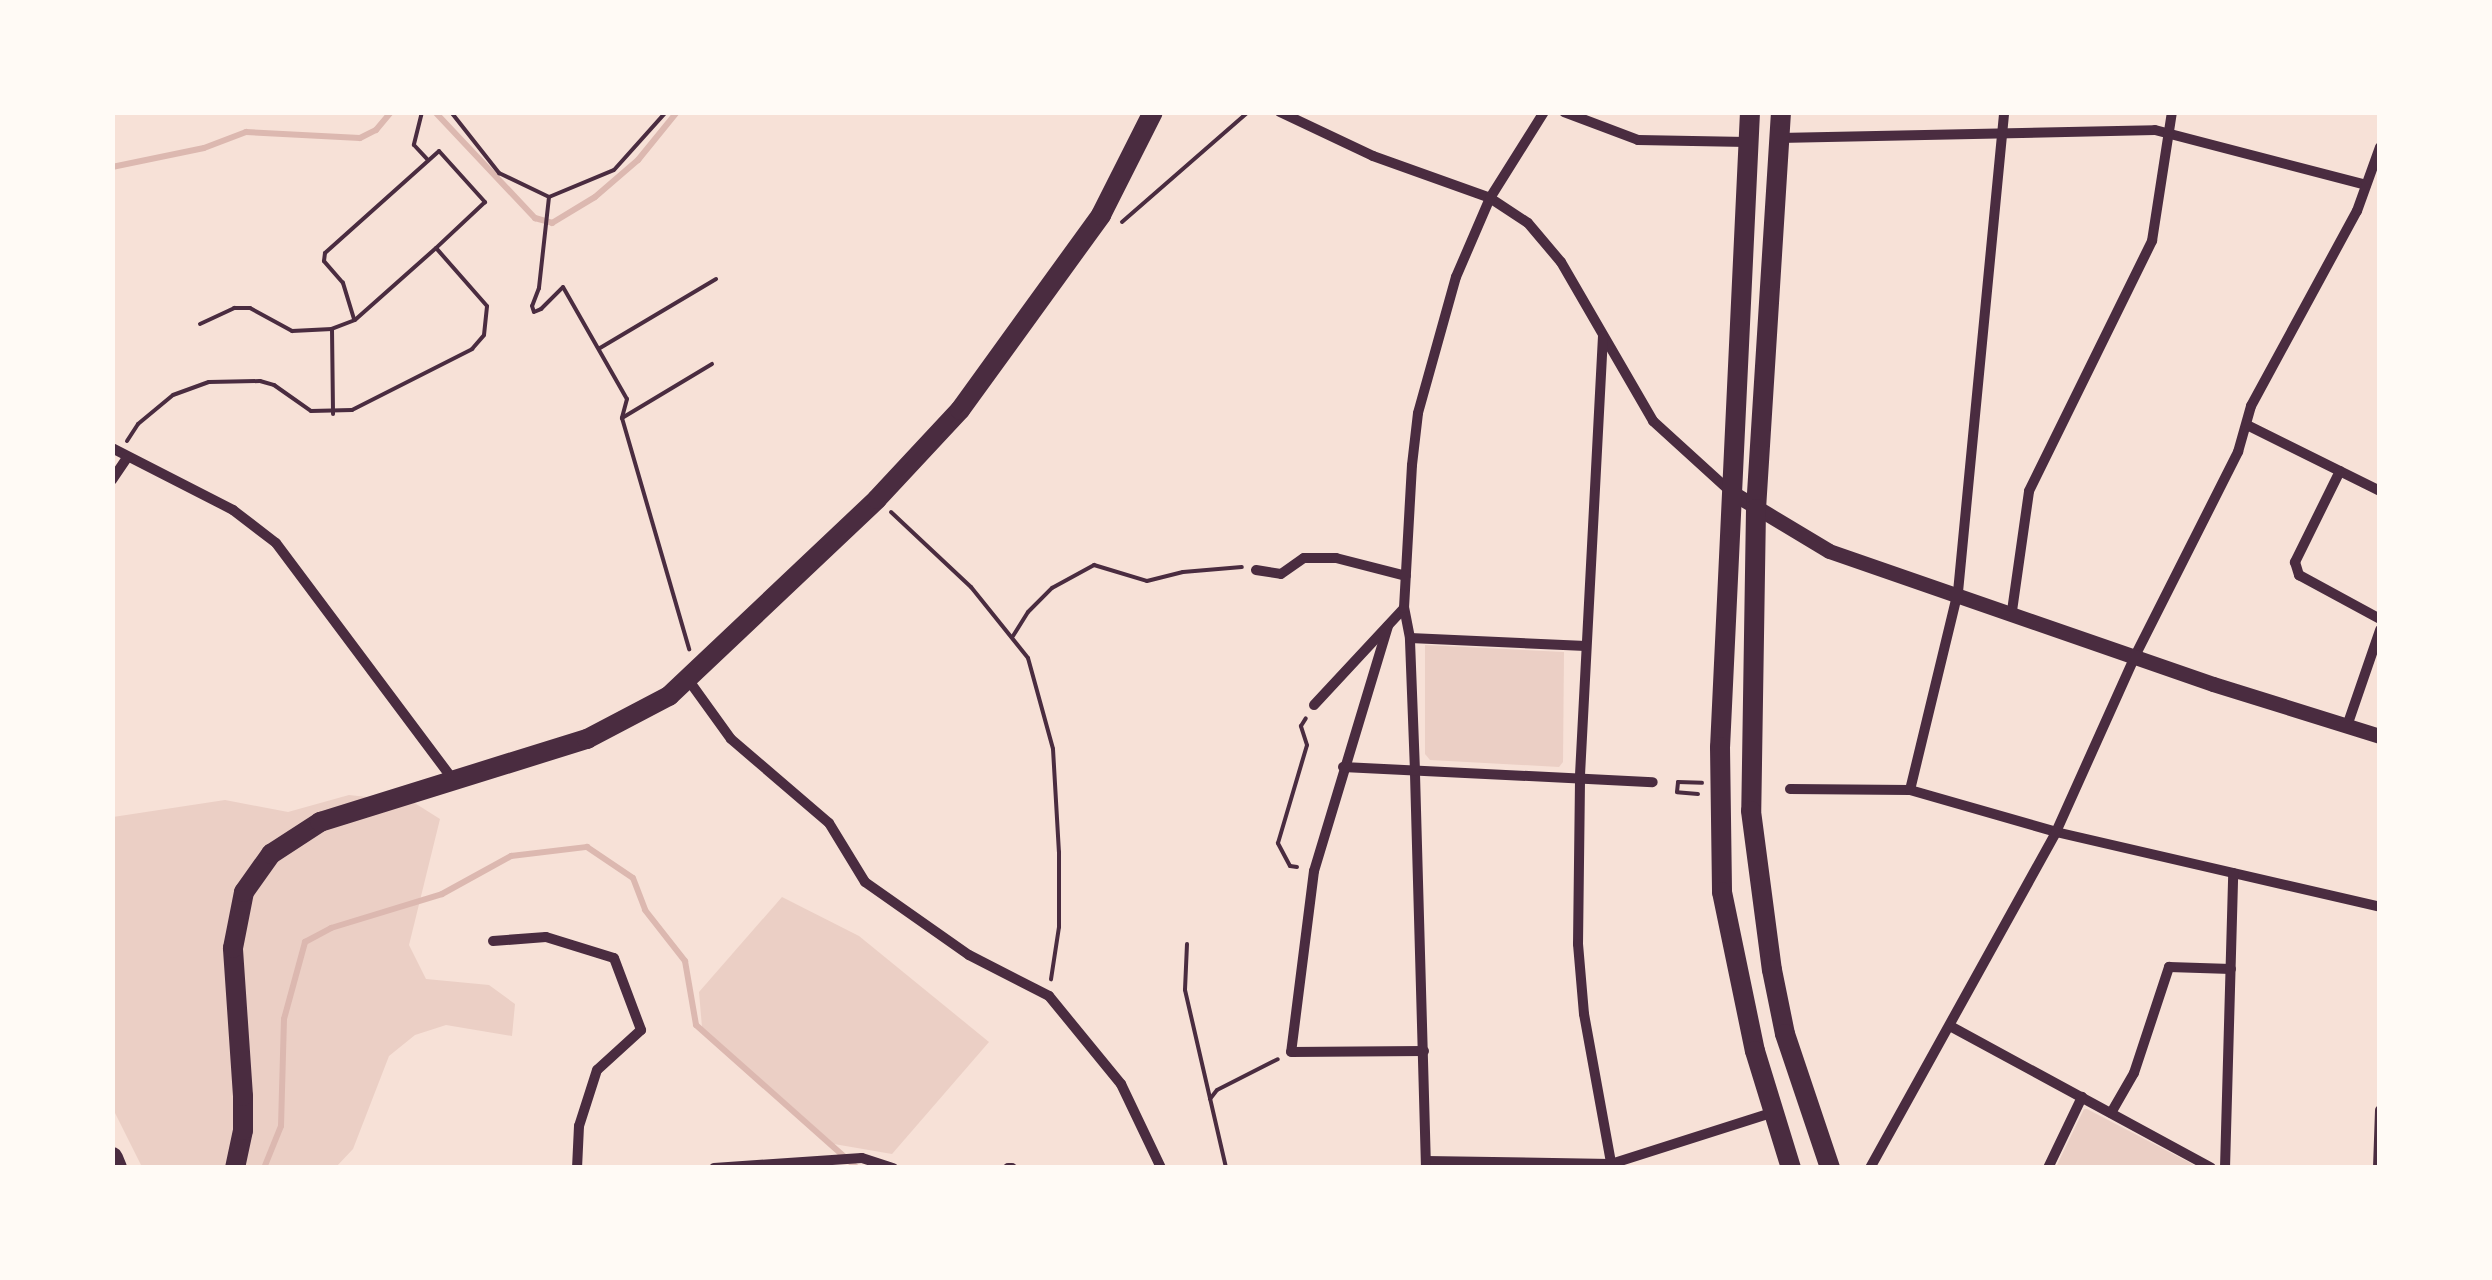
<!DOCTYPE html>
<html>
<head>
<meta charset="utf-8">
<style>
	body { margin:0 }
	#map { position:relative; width:2492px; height:1280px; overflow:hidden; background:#f7e1d7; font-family:Mulish,sans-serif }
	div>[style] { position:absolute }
	.green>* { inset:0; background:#ebcfc5 }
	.stream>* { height:6px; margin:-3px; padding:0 3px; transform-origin:3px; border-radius:3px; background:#dcb8b0 }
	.path>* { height:4px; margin:-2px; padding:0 2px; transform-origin:2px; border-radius:2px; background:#4a2c40 }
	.minor>* { height:10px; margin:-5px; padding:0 5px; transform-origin:5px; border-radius:5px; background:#4a2c40 }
	.tertiary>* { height:15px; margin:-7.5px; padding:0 7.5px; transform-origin:7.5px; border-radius:7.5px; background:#4a2c40 }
	.primary>* { height:20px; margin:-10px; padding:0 10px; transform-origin:10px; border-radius:10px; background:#4a2c40 }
	.trunk>* { height:20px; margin:-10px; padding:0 10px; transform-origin:10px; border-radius:10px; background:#4a2c40 }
	.motorway>* { height:22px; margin:-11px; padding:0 11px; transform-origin:11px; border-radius:11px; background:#4a2c40 }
	span { translate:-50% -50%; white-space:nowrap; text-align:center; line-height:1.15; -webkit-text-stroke:9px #fffaf5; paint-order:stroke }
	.frame { position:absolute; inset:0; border:115px solid #fffaf5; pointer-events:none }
</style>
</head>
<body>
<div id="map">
	<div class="green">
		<i style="clip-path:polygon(1425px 645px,1564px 652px,1563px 762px,1559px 767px,1430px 760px,1425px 754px)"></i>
		<i style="clip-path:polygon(349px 795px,413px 802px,440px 819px,409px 945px,426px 979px,489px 985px,515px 1004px,512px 1036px,446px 1025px,415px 1035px,389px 1056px,353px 1149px,336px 1167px,142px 1167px,113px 1109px,113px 817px,225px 800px,288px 812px)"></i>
		<i style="clip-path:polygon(782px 897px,859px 936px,989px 1042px,892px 1154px,834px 1144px,702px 1027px,699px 992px)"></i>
		<i style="clip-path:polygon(2084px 1109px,2087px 1109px,2198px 1167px,2056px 1167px)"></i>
	</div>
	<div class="stream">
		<i style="left:435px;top:112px;width:146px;rotate:46.7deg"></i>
		<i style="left:535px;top:218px;width:18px;rotate:16deg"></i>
		<i style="left:552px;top:223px;width:50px;rotate:-31.2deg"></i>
		<i style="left:595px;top:197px;width:57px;rotate:-40.7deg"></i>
		<i style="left:638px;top:160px;width:62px;rotate:-50.9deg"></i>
		<i style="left:112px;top:167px;width:94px;rotate:-11.7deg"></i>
		<i style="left:204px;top:148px;width:45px;rotate:-20.9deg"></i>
		<i style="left:246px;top:132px;width:114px;rotate:3deg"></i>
		<i style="left:360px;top:138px;width:18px;rotate:-27deg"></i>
		<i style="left:376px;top:130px;width:23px;rotate:-50deg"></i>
		<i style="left:264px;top:1168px;width:45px;rotate:-68deg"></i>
		<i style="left:281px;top:1126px;width:107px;rotate:-88.4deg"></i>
		<i style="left:284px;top:1019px;width:80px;rotate:-74.7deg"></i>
		<i style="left:305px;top:942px;width:30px;rotate:-28deg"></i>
		<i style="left:331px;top:928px;width:116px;rotate:-17deg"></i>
		<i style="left:442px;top:894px;width:79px;rotate:-28.8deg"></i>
		<i style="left:511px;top:856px;width:77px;rotate:-6.8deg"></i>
		<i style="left:587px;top:847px;width:55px;rotate:34deg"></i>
		<i style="left:633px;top:878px;width:34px;rotate:69deg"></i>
		<i style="left:645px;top:910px;width:65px;rotate:51.9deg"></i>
		<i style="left:685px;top:961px;width:65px;rotate:80.2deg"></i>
		<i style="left:696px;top:1025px;width:215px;rotate:41.6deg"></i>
	</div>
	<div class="path">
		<i style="left:422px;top:112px;width:34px;rotate:104deg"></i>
		<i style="left:414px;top:145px;width:21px;rotate:47deg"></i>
		<i style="left:451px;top:112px;width:78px;rotate:51.8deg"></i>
		<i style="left:499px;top:173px;width:55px;rotate:25.6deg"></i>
		<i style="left:549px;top:197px;width:70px;rotate:-22.6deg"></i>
		<i style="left:614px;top:170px;width:78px;rotate:-48.1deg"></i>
		<i style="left:549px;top:197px;width:92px;rotate:96.3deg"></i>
		<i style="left:539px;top:288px;width:19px;rotate:111deg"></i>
		<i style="left:532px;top:306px;width:6px;rotate:72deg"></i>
		<i style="left:534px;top:312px;width:8px;rotate:-23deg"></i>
		<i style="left:541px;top:309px;width:31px;rotate:-45deg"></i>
		<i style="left:563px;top:287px;width:129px;rotate:60.3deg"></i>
		<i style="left:627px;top:399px;width:20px;rotate:105deg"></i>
		<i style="left:622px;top:418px;width:241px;rotate:73.8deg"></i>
		<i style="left:1122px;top:222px;width:167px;rotate:-41.1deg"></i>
		<i style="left:354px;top:319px;width:38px;rotate:-107deg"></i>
		<i style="left:343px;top:283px;width:29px;rotate:-131deg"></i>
		<i style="left:324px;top:261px;width:8px;rotate:-83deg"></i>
		<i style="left:325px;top:253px;width:153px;rotate:-41.8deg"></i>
		<i style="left:439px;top:151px;width:69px;rotate:48deg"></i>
		<i style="left:485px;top:202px;width:67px;rotate:136.8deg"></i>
		<i style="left:200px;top:324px;width:38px;rotate:-25deg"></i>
		<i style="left:234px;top:308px;width:16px"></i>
		<i style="left:250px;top:308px;width:48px;rotate:28.7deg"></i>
		<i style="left:292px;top:331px;width:40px;rotate:-2.9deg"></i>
		<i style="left:332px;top:329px;width:85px;rotate:89.3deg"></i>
		<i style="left:600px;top:348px;width:135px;rotate:-30.7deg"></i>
		<i style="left:622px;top:418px;width:105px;rotate:-31deg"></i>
		<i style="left:127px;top:441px;width:20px;rotate:-57deg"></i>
		<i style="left:138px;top:424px;width:45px;rotate:-39.6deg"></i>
		<i style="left:173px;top:395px;width:38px;rotate:-20deg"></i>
		<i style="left:209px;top:382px;width:51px;rotate:-1.1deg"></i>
		<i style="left:260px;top:381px;width:15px;rotate:16deg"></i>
		<i style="left:274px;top:385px;width:45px;rotate:35.1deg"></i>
		<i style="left:311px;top:411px;width:41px;rotate:-1.4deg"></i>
		<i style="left:352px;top:410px;width:135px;rotate:-26.9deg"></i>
		<i style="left:472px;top:349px;width:18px;rotate:-49deg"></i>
		<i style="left:484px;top:335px;width:29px;rotate:-84deg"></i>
		<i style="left:487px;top:306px;width:77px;rotate:-131.3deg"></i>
		<i style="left:436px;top:248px;width:108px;rotate:138.4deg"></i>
		<i style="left:355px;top:320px;width:25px;rotate:159deg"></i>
		<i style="left:891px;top:512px;width:110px;rotate:43.2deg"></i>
		<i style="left:971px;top:587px;width:91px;rotate:51.2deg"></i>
		<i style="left:1028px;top:658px;width:94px;rotate:74.6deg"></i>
		<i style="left:1053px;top:749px;width:103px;rotate:86.7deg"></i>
		<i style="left:1059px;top:852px;width:75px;rotate:90deg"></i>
		<i style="left:1059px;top:927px;width:53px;rotate:98.7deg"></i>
		<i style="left:1013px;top:636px;width:28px;rotate:-58deg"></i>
		<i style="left:1028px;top:612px;width:34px;rotate:-45deg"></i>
		<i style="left:1052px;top:588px;width:48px;rotate:-28.7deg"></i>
		<i style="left:1094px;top:565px;width:55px;rotate:16.8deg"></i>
		<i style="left:1147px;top:581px;width:37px;rotate:-14deg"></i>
		<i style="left:1183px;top:572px;width:59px;rotate:-4.8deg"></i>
		<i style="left:1698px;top:794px;width:21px;rotate:-175deg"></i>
		<i style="left:1677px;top:792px;width:10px;rotate:-84deg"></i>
		<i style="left:1678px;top:782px;width:24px;rotate:2deg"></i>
		<i style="left:1297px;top:867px;width:7px;rotate:-172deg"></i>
		<i style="left:1290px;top:866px;width:26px;rotate:-118deg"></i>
		<i style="left:1278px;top:843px;width:102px;rotate:-73.5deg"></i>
		<i style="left:1307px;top:745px;width:20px;rotate:-108deg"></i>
		<i style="left:1301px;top:726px;width:9px;rotate:-58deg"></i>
		<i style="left:1187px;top:944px;width:46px;rotate:92.5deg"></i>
		<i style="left:1185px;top:990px;width:183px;rotate:77deg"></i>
		<i style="left:1210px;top:1099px;width:11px;rotate:-52deg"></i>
		<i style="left:1217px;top:1090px;width:68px;rotate:-26.9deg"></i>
	</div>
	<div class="minor">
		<i style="left:1280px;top:112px;width:103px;rotate:25.3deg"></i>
		<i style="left:1373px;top:156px;width:124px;rotate:19.7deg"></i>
		<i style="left:1490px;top:198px;width:45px;rotate:33.3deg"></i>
		<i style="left:1528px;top:223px;width:51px;rotate:49.8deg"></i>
		<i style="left:1561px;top:262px;width:184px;rotate:59.9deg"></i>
		<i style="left:1653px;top:421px;width:104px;rotate:42.3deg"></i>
		<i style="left:1564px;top:112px;width:79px;rotate:20.7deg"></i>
		<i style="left:1638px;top:140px;width:109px;rotate:1.1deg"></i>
		<i style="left:1779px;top:138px;width:376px;rotate:-1.2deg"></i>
		<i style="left:2155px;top:130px;width:218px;rotate:14.6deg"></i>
		<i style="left:1603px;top:336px;width:446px;rotate:93deg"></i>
		<i style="left:1580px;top:781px;width:163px;rotate:90.7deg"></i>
		<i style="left:1578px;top:944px;width:70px;rotate:85.1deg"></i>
		<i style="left:1584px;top:1014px;width:157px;rotate:79.7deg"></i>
		<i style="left:2247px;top:425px;width:148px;rotate:26.4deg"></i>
		<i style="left:112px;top:448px;width:136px;rotate:27.1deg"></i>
		<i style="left:233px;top:510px;width:54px;rotate:37.5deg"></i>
		<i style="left:276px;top:543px;width:296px;rotate:53.2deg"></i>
		<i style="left:2340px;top:471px;width:102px;rotate:116.3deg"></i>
		<i style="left:2295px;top:562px;width:14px;rotate:73deg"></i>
		<i style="left:2299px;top:575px;width:92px;rotate:28.5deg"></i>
		<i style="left:112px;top:480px;width:27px;rotate:-56deg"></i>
		<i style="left:1256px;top:570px;width:25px;rotate:9deg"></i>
		<i style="left:1281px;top:574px;width:28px;rotate:-35deg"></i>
		<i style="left:1304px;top:558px;width:32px"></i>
		<i style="left:1336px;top:558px;width:72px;rotate:14.4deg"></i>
		<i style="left:2012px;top:611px;width:121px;rotate:-81.9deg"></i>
		<i style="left:2029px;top:491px;width:279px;rotate:-63.8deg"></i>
		<i style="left:2152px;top:241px;width:131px;rotate:-81.2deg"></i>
		<i style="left:1388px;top:626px;width:256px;rotate:106.8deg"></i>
		<i style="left:1314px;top:871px;width:182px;rotate:97.2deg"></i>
		<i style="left:1291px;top:1052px;width:133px;rotate:-0.4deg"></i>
		<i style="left:1410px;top:638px;width:176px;rotate:2.6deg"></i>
		<i style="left:687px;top:678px;width:75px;rotate:54.2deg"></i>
		<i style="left:731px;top:739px;width:129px;rotate:40.6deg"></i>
		<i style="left:829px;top:823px;width:69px;rotate:58.6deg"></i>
		<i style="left:865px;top:882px;width:127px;rotate:35.1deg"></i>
		<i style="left:969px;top:955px;width:90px;rotate:27.1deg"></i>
		<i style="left:1049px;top:996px;width:114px;rotate:50.7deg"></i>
		<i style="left:1121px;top:1084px;width:93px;rotate:64.5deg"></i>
		<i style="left:1314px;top:705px;width:132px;rotate:-47.1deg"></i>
		<i style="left:2347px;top:726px;width:102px;rotate:-71deg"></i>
		<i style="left:1343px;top:767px;width:310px;rotate:2.8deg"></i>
		<i style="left:1790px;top:789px;width:120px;rotate:0.5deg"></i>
		<i style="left:1910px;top:790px;width:152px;rotate:16deg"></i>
		<i style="left:2056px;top:832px;width:333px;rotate:13deg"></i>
		<i style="left:1910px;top:790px;width:204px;rotate:-76.4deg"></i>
		<i style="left:1958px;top:592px;width:482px;rotate:-84.5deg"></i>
		<i style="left:493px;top:941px;width:53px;rotate:-4.3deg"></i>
		<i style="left:546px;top:937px;width:71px;rotate:17.2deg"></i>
		<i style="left:614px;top:958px;width:77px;rotate:69.4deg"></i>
		<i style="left:641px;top:1030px;width:59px;rotate:137.7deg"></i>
		<i style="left:597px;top:1070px;width:59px;rotate:107.8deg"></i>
		<i style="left:579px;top:1126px;width:42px;rotate:92.7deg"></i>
		<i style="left:1950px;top:1026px;width:297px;rotate:28.5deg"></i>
		<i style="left:2111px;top:1113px;width:46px;rotate:-60.1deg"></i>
		<i style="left:2134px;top:1073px;width:112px;rotate:-71.7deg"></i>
		<i style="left:2169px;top:967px;width:62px;rotate:1.8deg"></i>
		<i style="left:1426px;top:1161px;width:185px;rotate:0.9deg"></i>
		<i style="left:1611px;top:1164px;width:168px;rotate:-17.7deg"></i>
		<i style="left:714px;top:1168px;width:148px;rotate:-3.9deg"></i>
		<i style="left:862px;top:1158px;width:33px;rotate:18deg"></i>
		<i style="left:1008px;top:1168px;width:4px"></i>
		<i style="left:1426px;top:1168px;width:397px;rotate:-91.6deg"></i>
		<i style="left:1415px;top:771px;width:133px;rotate:-92.2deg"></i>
		<i style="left:1410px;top:638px;width:31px;rotate:-101deg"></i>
		<i style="left:1404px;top:608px;width:143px;rotate:-86.8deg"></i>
		<i style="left:1412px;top:465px;width:52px;rotate:-83.4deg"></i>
		<i style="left:1418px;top:413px;width:141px;rotate:-74.4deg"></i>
		<i style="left:1456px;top:277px;width:86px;rotate:-66.7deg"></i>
		<i style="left:1490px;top:198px;width:102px;rotate:-57.9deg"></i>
		<i style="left:1870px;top:1168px;width:384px;rotate:-61deg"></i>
		<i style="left:2056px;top:832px;width:193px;rotate:-65.8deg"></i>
		<i style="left:2135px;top:656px;width:229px;rotate:-63.2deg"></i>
		<i style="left:2238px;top:452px;width:48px;rotate:-74.2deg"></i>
		<i style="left:2251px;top:406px;width:222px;rotate:-61.5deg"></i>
		<i style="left:2357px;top:211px;width:68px;rotate:-70.2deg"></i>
		<i style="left:2048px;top:1168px;width:79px;rotate:-64.4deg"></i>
		<i style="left:2225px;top:1168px;width:295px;rotate:-88.4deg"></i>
		<i style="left:2378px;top:1168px;width:58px;rotate:-88deg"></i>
	</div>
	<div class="tertiary">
		<i style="left:1731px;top:492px;width:114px;rotate:31deg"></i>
		<i style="left:1829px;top:551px;width:406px;rotate:19.1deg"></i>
		<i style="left:2213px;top:684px;width:175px;rotate:17.3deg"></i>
	</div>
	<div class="primary">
		<i style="left:235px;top:1168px;width:39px;rotate:-78deg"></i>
		<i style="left:243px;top:1130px;width:34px;rotate:-90deg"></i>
		<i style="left:243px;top:1096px;width:148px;rotate:-93.9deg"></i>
		<i style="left:233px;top:948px;width:57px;rotate:-78.9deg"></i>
		<i style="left:244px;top:892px;width:47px;rotate:-54.6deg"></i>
		<i style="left:271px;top:854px;width:59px;rotate:-33.1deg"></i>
		<i style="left:320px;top:822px;width:280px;rotate:-17.3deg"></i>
		<i style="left:587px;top:739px;width:93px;rotate:-27.7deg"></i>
		<i style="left:669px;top:696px;width:286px;rotate:-43.4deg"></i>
		<i style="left:877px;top:499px;width:122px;rotate:-47deg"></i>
		<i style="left:960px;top:410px;width:241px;rotate:-54.1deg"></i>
		<i style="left:1101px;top:215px;width:115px;rotate:-63.2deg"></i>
	</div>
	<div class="trunk">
		<i style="left:1750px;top:112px;width:636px;rotate:92.7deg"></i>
		<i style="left:1720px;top:747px;width:145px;rotate:89.2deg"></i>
		<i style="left:1722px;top:892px;width:162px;rotate:78.3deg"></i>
		<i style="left:1755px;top:1051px;width:122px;rotate:72.9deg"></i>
		<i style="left:1781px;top:112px;width:398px;rotate:93.6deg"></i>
		<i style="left:1756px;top:509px;width:302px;rotate:90.9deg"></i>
		<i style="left:1751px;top:811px;width:160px;rotate:82.5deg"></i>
		<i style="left:1772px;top:970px;width:65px;rotate:78.5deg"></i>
		<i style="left:1785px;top:1034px;width:141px;rotate:71.4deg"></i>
	</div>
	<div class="motorway">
		<i style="left:112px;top:1158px;width:11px;rotate:68deg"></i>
	</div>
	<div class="frame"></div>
</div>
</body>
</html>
